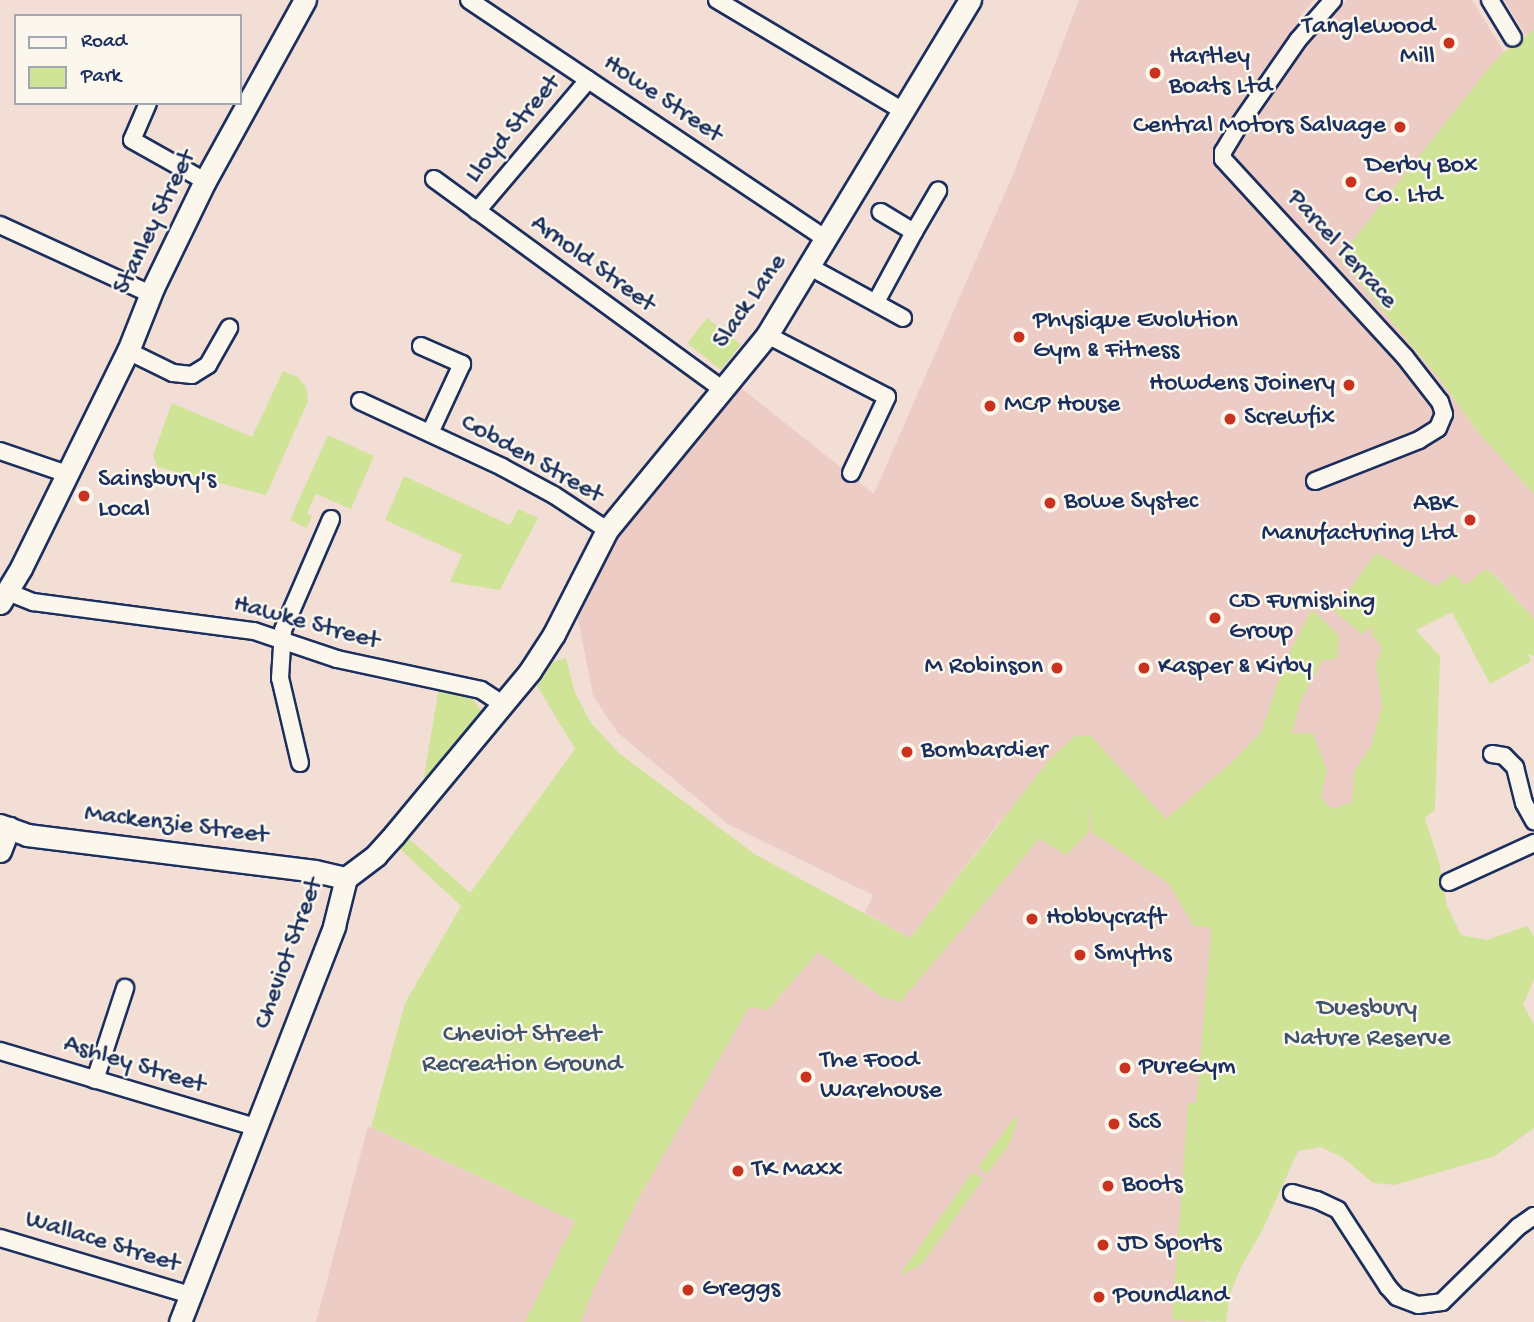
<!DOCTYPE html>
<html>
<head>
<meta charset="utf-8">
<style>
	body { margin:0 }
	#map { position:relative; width:1534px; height:1322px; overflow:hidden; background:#f2ded5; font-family:"Gochi Hand",sans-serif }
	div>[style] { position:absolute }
	.built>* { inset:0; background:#ecccc5 }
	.green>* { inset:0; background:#d0e498; transform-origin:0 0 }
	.roads { filter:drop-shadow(2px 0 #1b2f5e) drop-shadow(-2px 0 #1b2f5e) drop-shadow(0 2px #1b2f5e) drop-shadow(0 -2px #1b2f5e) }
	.minor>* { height:16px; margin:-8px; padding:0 8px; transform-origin:8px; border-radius:8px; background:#fbf7ec }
	.tertiary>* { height:21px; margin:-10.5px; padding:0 10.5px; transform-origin:10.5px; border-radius:10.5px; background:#fbf7ec }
	.dots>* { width:19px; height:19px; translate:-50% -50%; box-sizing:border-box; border:4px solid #fbf7ec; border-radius:50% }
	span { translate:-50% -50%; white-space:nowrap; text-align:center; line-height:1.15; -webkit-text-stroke:5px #fbf7ec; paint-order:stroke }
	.poi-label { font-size:26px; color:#1b2f5e }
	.right { translate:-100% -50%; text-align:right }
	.left { translate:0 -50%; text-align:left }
	.street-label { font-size:26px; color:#1b2f5e }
	.park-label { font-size:26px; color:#3f536a }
	.legend { position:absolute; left:14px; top:14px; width:228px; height:91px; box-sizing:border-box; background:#fbf7ec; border:2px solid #a1a7b3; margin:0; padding:9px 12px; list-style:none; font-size:21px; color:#1b2f5e }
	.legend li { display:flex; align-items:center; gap:14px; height:35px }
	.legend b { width:35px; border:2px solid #a1a7b3 }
</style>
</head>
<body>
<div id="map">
	<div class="built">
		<i style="clip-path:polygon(1079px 0,1314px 0,1301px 15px,1295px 29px,1242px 105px,1255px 115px,1313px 30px,1347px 0,1472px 0,1504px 52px,1339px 258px,1441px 381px,1477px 431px,1534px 494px,1534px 619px,1494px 574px,1449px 603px,1401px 569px,1418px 693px,1205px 1322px,581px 1322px,592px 1292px,638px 1199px,749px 1006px,768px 1010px,818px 952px,882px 997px,1039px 839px,1001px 820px,910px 938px,865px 913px,873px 895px,728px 824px,618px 733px,593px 696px,578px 618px,621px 530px,740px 387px,874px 494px,1015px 170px)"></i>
		<i style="clip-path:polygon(1504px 0,1534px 0,1534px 30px,1526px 36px)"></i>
		<i style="clip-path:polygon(368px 1126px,575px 1221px,526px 1322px,316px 1322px)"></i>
	</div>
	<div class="green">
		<i style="clip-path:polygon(1534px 30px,1534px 494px,1477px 431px,1441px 381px,1339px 258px,1487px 70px,1504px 52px)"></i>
		<i style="left:707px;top:318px;width:43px;height:32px;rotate:38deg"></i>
		<i style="clip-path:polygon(283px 371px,298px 377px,306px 387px,308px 401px,266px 495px,157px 467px,153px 455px,172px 403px,252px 437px)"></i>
		<i style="clip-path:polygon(328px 435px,374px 456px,351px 509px,316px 494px,307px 513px,312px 516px,307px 528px,290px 520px)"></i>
		<i style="clip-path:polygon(404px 476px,510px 525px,518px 509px,538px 518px,500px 590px,450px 582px,462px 555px,385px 520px)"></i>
		<i style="clip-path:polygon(1376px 553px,1436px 586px,1454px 574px,1465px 585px,1486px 569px,1493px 574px,1534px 619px,1534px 656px,1528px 654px,1531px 661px,1490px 684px,1452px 612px,1416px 630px,1440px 656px,1435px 810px,1425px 818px,1439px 862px,1447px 906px,1461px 935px,1487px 940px,1527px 926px,1534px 936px,1534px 979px,1523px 1005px,1534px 1024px,1534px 1128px,1495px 1156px,1395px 1185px,1373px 1183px,1343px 1158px,1321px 1147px,1298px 1151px,1262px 1231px,1241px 1267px,1230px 1294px,1226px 1322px,1172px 1320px,1188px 1103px,1196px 1103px,1198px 1088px,1211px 928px,1194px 926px,1168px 883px,1093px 833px,1087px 803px,1090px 831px,1066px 855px,1039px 839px,900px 1002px,882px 997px,818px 952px,768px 1010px,749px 1007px,638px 1199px,592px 1292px,581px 1322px,525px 1322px,575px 1221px,371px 1127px,405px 1003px,461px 906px,399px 848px,408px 838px,470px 893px,575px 749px,537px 686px,553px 662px,566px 658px,575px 693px,591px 723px,620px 754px,756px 855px,910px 938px,1049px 760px,1075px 736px,1091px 736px,1166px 819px,1233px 761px,1261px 732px,1286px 659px,1312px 609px,1339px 636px,1337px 659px,1322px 660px,1300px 702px,1292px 734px,1313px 733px,1327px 771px,1321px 797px,1331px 809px,1352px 802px,1354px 772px,1371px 745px,1382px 707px,1376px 664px,1382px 647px,1371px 633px,1375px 626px,1362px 634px,1334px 611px)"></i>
		<i style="clip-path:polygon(439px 687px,470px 696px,481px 710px,478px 720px,422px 788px)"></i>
		<i style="clip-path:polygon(1016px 1115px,1016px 1126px,1009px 1145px,987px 1174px,978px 1167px)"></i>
		<i style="clip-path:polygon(972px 1172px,983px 1179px,922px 1264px,899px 1276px)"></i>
	</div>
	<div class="roads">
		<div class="minor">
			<i style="left:469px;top:0;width:431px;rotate:33.8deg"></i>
			<i style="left:717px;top:0;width:217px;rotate:30.8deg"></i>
			<i style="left:1490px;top:0;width:44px;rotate:58.8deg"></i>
			<i style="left:148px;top:103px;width:40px;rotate:113.4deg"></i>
			<i style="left:132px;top:140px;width:84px;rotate:29.3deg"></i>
			<i style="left:434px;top:179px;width:358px;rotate:36.1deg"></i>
			<i style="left:477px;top:211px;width:172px;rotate:-49.7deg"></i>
			<i style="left:0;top:225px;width:166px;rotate:24.6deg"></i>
			<i style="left:914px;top:232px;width:48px;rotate:-59.7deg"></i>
			<i style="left:810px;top:267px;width:106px;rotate:28.7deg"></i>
			<i style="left:876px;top:302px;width:80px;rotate:-61.5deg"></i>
			<i style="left:914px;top:232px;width:39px;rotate:-149deg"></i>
			<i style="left:767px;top:335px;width:135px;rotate:27.3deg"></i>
			<i style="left:887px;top:397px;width:84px;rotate:115.3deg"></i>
			<i style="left:421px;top:346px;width:45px;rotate:23.7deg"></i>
			<i style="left:462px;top:364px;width:76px;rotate:114.9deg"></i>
			<i style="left:128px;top:351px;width:50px;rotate:26.1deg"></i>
			<i style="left:173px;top:373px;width:19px;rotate:6deg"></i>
			<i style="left:192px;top:375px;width:19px;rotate:-32deg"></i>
			<i style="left:208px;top:365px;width:43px;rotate:-60.4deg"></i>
			<i style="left:360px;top:401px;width:157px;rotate:24.9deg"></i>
			<i style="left:502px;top:467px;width:59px;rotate:28.3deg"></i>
			<i style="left:554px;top:495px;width:64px;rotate:33.4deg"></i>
			<i style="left:0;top:451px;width:71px;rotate:18.9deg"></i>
			<i style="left:1315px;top:481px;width:112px;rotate:-21.5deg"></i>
			<i style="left:1419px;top:440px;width:22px;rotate:-32deg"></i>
			<i style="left:1438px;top:428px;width:15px;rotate:-67deg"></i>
			<i style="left:1444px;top:414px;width:13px;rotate:-108deg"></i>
			<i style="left:1440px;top:402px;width:57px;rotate:-127.9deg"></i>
			<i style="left:1405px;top:357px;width:269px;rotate:-132.6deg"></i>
			<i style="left:1223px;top:159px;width:7px;rotate:-90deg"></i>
			<i style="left:1223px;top:152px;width:31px;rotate:-59deg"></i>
			<i style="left:1239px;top:125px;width:103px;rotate:-55.2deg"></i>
			<i style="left:1298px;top:40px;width:53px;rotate:-48.8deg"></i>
			<i style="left:8px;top:592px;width:27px;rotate:22deg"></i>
			<i style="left:33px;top:602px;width:223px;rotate:7.5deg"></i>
			<i style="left:254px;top:631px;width:88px;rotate:18.6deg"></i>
			<i style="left:337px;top:659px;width:147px;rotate:12.1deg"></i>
			<i style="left:481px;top:690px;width:27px;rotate:33deg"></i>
			<i style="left:1492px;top:754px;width:12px;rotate:9deg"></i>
			<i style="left:1504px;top:756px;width:16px;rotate:45deg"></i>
			<i style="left:1515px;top:767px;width:37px;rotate:76deg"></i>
			<i style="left:1524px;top:803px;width:21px;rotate:61deg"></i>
			<i style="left:300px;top:763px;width:87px;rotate:-103.2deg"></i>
			<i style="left:280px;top:678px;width:48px;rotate:-86.4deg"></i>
			<i style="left:283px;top:630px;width:121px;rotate:-66.6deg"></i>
			<i style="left:1449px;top:882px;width:94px;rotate:-24.6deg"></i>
			<i style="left:0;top:1051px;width:266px;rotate:16.6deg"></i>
			<i style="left:95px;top:1080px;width:97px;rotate:-71.9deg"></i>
			<i style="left:1292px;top:1193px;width:26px;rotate:16deg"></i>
			<i style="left:1317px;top:1200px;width:23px;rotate:25deg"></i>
			<i style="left:1338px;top:1210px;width:92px;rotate:57deg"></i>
			<i style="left:1388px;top:1287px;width:13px;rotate:48deg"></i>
			<i style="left:1397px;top:1297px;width:22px;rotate:21deg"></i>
			<i style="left:1418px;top:1305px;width:24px;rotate:-7deg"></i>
			<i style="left:1442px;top:1302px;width:107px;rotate:-44.6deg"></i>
			<i style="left:1518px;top:1227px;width:19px;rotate:-35deg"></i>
			<i style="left:0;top:1238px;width:198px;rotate:16.7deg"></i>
		</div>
		<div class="tertiary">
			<i style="left:0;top:603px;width:41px;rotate:-59deg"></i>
			<i style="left:21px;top:568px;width:242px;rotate:-63.8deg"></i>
			<i style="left:128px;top:351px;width:68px;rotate:-68.4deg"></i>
			<i style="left:153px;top:288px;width:119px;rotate:-64.1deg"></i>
			<i style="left:205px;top:181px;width:207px;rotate:-61.1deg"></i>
			<i style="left:0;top:825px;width:29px;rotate:20deg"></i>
			<i style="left:27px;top:835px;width:290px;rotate:7.1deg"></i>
			<i style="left:315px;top:871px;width:32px;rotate:13deg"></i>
			<i style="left:0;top:851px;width:25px;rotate:-69deg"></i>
			<i style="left:180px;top:1322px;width:425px;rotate:-68.7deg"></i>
			<i style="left:334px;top:926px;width:49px;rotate:-76deg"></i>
			<i style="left:346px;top:878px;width:38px;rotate:-37deg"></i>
			<i style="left:376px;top:855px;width:27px;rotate:-48deg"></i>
			<i style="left:394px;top:835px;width:213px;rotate:-50.3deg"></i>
			<i style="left:530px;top:671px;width:44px;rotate:-57deg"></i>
			<i style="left:554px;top:634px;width:117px;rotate:-63deg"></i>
			<i style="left:607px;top:530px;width:252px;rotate:-50.6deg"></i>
			<i style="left:767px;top:335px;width:392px;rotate:-58.8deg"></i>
		</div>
	</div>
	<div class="dots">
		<i style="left:1449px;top:43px;background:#c8321e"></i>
		<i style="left:1155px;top:73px;background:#c8321e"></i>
		<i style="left:1400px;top:127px;background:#c8321e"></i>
		<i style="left:1351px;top:182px;background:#c8321e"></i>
		<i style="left:1019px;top:337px;background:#c8321e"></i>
		<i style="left:1349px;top:385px;background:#c8321e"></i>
		<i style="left:990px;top:406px;background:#c8321e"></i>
		<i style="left:1230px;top:419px;background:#c8321e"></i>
		<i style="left:84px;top:496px;background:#c8321e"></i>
		<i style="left:1050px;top:503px;background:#c8321e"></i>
		<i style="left:1470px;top:520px;background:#c8321e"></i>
		<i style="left:1215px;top:618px;background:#c8321e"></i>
		<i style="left:1057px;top:668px;background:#c8321e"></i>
		<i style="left:1144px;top:668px;background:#c8321e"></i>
		<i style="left:907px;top:752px;background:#c8321e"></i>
		<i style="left:1032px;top:919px;background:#c8321e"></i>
		<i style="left:1080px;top:955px;background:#c8321e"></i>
		<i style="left:1125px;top:1068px;background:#c8321e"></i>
		<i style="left:806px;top:1077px;background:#c8321e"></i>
		<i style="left:1114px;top:1124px;background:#c8321e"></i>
		<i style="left:738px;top:1171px;background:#c8321e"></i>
		<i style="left:1108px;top:1186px;background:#c8321e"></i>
		<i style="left:1103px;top:1245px;background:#c8321e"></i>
		<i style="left:688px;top:1290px;background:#c8321e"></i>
		<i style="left:1099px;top:1297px;background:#c8321e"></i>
	</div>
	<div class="poi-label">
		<span class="right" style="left:1435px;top:43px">Tanglewood<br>Mill</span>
		<span class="left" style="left:1169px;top:73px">Hartley<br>Boats Ltd</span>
		<span class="right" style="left:1386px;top:127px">Central Motors Salvage</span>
		<span class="left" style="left:1365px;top:182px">Derby Box<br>Co. Ltd</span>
		<span class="left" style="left:1033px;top:337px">Physique Evolution<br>Gym &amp; Fitness</span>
		<span class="right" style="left:1335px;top:385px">Howdens Joinery</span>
		<span class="left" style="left:1004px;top:406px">MCP House</span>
		<span class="left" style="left:1244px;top:419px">Screwfix</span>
		<span class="left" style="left:98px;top:496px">Sainsbury's<br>Local</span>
		<span class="left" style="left:1064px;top:503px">Bowe Systec</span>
		<span class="right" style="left:1456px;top:520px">ABK<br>Manufacturing Ltd</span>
		<span class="left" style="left:1229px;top:618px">CD Furnishing<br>Group</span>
		<span class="right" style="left:1043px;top:668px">M Robinson</span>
		<span class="left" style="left:1158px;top:668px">Kasper &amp; Kirby</span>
		<span class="left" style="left:921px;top:752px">Bombardier</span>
		<span class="left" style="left:1046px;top:919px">Hobbycraft</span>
		<span class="left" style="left:1094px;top:955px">Smyths</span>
		<span class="left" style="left:820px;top:1077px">The Food<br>Warehouse</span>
		<span class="left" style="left:1139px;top:1068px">PureGym</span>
		<span class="left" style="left:1128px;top:1124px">ScS</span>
		<span class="left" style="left:752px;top:1171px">TK Maxx</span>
		<span class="left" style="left:1122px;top:1186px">Boots</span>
		<span class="left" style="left:1117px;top:1245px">JD Sports</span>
		<span class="left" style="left:702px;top:1290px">Greggs</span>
		<span class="left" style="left:1113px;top:1297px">Poundland</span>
	</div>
	<div class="street-label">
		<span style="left:662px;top:100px;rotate:34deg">Howe Street</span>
		<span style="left:514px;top:130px;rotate:-50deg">Lloyd Street</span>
		<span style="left:156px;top:223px;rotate:-64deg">Stanley Street</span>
		<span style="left:1341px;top:250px;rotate:48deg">Parcel Terrace</span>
		<span style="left:592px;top:265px;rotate:36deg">Arnold Street</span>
		<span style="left:751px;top:302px;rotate:-55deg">Slack Lane</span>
		<span style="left:531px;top:460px;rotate:29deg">Cobden Street</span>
		<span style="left:306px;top:624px;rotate:15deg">Hawke Street</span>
		<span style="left:176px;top:826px;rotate:7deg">Mackenzie Street</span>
		<span style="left:290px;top:954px;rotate:-70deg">Cheviot Street</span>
		<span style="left:134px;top:1066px;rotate:17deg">Ashley Street</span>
		<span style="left:102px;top:1243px;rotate:17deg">Wallace Street</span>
	</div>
	<div class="park-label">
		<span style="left:1367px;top:1025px">Duesbury<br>Nature Reserve</span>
		<span style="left:522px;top:1051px">Cheviot Street<br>Recreation Ground</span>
	</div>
	<ul class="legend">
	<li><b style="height:9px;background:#fbf7ec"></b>Road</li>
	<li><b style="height:19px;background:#d0e498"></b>Park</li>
	</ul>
</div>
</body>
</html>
